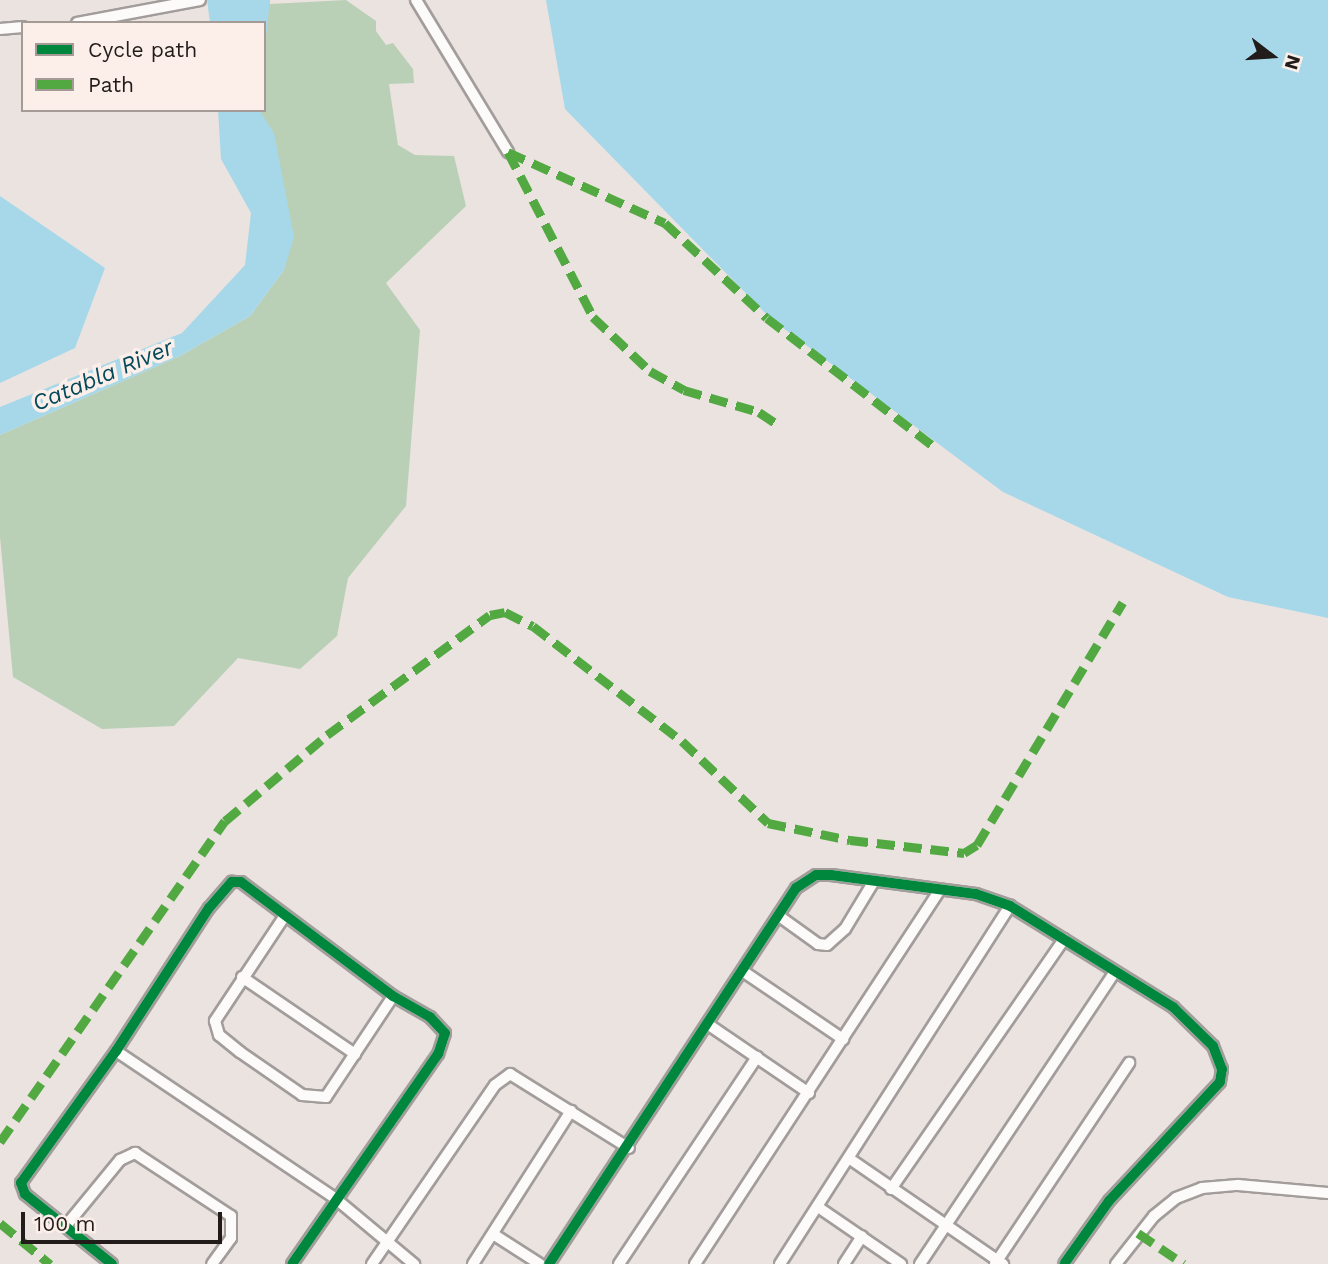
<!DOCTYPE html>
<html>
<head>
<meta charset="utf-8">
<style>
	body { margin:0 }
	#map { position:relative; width:1328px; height:1264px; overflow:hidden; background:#ebe3e0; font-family:"Work Sans",sans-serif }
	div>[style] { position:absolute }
	.green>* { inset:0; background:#bad0b6 }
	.water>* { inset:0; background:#a6d8ea }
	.roads { filter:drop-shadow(2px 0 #a29d9b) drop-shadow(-2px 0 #a29d9b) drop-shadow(0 2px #a29d9b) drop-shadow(0 -2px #a29d9b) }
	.street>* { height:10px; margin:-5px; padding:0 5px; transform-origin:5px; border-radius:5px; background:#fcfbfa }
	.quiet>* { height:9px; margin-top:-4.5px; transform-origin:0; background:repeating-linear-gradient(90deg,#52a942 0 18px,transparent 0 27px) }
	.cycleway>* { height:10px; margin:-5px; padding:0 5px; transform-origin:5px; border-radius:5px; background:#00873e }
	span { translate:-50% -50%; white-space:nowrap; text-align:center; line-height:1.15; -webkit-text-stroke:7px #fceee9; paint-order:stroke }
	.water-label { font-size:23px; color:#03495b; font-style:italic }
	.legend { position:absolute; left:21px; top:21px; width:245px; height:91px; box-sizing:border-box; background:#fceee9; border:2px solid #a49a96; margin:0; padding:9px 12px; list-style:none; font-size:21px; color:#211c1a }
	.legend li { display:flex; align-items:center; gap:14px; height:35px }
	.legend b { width:35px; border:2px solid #a49a96 }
	.north { position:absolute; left:1237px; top:21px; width:70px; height:70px; -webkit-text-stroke:5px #fceee9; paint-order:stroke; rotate:107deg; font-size:19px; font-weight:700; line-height:28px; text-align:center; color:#211c1a }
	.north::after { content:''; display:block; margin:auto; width:24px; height:32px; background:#211c1a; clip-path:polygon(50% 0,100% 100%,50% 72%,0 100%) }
	.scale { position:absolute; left:21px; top:1212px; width:201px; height:32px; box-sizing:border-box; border:4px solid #211c1a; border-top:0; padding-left:9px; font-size:21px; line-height:24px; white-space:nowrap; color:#211c1a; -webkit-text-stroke:5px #fceee9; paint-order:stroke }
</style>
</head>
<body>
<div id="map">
	<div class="green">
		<i style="clip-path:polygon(242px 0,270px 0,270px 4px,346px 0,376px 21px,376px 31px,386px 45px,393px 43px,413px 69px,414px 83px,389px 84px,398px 145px,415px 155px,454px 156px,466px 206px,386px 283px,420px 330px,406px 506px,348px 578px,337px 636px,300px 669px,238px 658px,174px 726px,102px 729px,13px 677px,0 537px,0 435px,180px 356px,250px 316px,284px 270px,235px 110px,264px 110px,264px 23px)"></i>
	</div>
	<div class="water">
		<i style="clip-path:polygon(207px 0,270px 0,264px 55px,264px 23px,210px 23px)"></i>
		<i style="clip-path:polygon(546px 0,1328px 0,1328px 618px,1228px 597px,1003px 492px,771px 319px,565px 109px)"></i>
		<i style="clip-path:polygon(218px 110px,259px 110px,274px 133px,294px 237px,284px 270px,250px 316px,180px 356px,0 435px,0 407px,182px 333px,245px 265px,251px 213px,221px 159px)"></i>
		<i style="clip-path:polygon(0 196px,105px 268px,75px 348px,0 383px)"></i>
	</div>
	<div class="roads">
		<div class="street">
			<i style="left:416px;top:0;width:178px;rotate:58.8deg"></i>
			<i style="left:77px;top:23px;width:125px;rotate:-10.6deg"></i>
			<i style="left:0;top:29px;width:23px;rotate:-5deg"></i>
			<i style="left:779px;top:916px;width:48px;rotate:35.7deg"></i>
			<i style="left:818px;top:944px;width:9px;rotate:6deg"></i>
			<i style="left:827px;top:945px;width:24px;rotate:-42deg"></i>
			<i style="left:845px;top:929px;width:56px;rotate:-58.9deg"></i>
			<i style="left:284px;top:917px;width:125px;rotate:123.6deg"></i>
			<i style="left:215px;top:1021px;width:15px;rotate:74deg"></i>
			<i style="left:219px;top:1035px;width:27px;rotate:39deg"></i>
			<i style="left:240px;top:1052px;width:75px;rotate:34.7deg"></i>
			<i style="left:302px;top:1095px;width:24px;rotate:5deg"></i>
			<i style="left:326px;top:1097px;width:121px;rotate:-56.4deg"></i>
			<i style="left:744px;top:972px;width:120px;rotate:34.1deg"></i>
			<i style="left:242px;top:977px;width:137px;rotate:34.3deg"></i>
			<i style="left:709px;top:1025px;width:121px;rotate:34.2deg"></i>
			<i style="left:116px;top:1051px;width:265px;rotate:33.9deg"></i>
			<i style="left:336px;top:1199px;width:102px;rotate:39.8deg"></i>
			<i style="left:850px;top:1159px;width:186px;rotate:34.5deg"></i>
			<i style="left:891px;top:1189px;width:304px;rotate:-55.3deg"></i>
			<i style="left:818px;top:1207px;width:101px;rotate:34.5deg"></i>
			<i style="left:65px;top:1227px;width:87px;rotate:-50.6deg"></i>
			<i style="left:120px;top:1160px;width:17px;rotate:-25deg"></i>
			<i style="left:135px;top:1153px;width:115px;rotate:33.3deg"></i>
			<i style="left:231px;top:1216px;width:22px;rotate:90deg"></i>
			<i style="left:231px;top:1238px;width:32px;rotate:126deg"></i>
			<i style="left:493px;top:1234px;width:56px;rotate:32.6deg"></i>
			<i style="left:112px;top:1264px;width:112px;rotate:-141.2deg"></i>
			<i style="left:25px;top:1194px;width:12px;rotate:-110deg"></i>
			<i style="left:21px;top:1183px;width:163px;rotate:-54.3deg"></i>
			<i style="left:116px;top:1051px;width:171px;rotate:-57deg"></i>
			<i style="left:209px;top:908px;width:35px;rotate:-49deg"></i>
			<i style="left:232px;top:882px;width:9px"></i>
			<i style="left:241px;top:882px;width:190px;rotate:36.9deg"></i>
			<i style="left:393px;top:996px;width:43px;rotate:29.6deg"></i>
			<i style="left:430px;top:1017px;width:22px;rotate:47deg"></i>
			<i style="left:445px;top:1033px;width:22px;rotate:108deg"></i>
			<i style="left:438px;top:1054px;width:256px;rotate:124.8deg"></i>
			<i style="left:372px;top:1264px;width:217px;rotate:-55.5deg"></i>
			<i style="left:495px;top:1085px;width:19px;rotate:-36deg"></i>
			<i style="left:510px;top:1074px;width:140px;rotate:31.9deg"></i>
			<i style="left:473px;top:1264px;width:182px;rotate:-57.4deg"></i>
			<i style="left:549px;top:1264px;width:450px;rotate:-56.7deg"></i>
			<i style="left:796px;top:888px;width:24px;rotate:-33deg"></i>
			<i style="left:816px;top:875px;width:15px"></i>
			<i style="left:831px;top:875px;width:146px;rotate:7.5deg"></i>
			<i style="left:976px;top:894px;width:36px;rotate:19deg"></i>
			<i style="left:1010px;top:906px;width:192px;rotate:31.8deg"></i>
			<i style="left:1173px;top:1007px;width:56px;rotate:44.3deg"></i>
			<i style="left:1213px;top:1046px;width:25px;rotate:69deg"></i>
			<i style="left:1222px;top:1069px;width:13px;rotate:99deg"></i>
			<i style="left:1220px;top:1082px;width:163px;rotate:133deg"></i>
			<i style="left:1109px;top:1201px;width:77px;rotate:125.5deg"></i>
			<i style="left:619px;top:1264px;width:249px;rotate:-56.3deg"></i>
			<i style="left:695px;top:1264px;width:447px;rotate:-56.8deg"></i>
			<i style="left:780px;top:1264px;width:426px;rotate:-57.3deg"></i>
			<i style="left:844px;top:1264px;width:33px;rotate:-57deg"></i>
			<i style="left:920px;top:1264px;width:351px;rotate:-56.3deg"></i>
			<i style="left:995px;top:1264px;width:242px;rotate:-56.3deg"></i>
			<i style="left:1116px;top:1264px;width:61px;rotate:-51.6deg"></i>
			<i style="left:1154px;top:1216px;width:28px;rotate:-39deg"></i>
			<i style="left:1176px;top:1198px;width:28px;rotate:-21deg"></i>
			<i style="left:1202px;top:1188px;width:36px;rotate:-5deg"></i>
			<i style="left:1238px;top:1185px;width:90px;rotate:5.1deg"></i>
		</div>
	</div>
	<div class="quiet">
		<i style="left:508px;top:152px;width:172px;rotate:24.3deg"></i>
		<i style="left:665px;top:223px;width:139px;rotate:43deg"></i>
		<i style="left:767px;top:318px;width:215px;rotate:37.6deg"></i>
		<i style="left:508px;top:152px;width:186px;rotate:62.7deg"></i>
		<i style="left:593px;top:317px;width:79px;rotate:43.5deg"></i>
		<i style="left:650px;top:371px;width:39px;rotate:29deg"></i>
		<i style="left:684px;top:390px;width:78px;rotate:16.3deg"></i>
		<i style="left:759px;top:412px;width:22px;rotate:34deg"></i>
		<i style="left:0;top:1142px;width:392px;rotate:-55deg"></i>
		<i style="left:225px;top:821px;width:133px;rotate:-40.1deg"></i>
		<i style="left:327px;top:735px;width:202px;rotate:-36.4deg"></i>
		<i style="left:490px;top:615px;width:15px;rotate:-11deg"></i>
		<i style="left:505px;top:612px;width:31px;rotate:27deg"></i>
		<i style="left:533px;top:626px;width:188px;rotate:37.7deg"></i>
		<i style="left:682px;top:741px;width:119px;rotate:43.6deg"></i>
		<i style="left:768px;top:823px;width:84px;rotate:11.7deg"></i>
		<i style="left:850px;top:840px;width:115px;rotate:6.5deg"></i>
		<i style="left:964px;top:853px;width:15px;rotate:-32deg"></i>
		<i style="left:977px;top:845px;width:283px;rotate:-59deg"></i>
		<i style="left:0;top:1223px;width:65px;rotate:39.4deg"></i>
		<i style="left:1138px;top:1233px;width:55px;rotate:34deg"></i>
	</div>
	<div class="cycleway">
		<i style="left:112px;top:1264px;width:112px;rotate:-141.2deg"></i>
		<i style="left:25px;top:1194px;width:12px;rotate:-110deg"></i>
		<i style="left:21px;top:1183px;width:163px;rotate:-54.3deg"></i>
		<i style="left:116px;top:1051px;width:171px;rotate:-57deg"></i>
		<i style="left:209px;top:908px;width:35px;rotate:-49deg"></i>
		<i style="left:232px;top:882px;width:9px"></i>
		<i style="left:241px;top:882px;width:190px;rotate:36.9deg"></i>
		<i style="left:393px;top:996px;width:43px;rotate:29.6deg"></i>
		<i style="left:430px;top:1017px;width:22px;rotate:47deg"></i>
		<i style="left:445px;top:1033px;width:22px;rotate:108deg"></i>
		<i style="left:438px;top:1054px;width:256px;rotate:124.8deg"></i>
		<i style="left:549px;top:1264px;width:450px;rotate:-56.7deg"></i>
		<i style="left:796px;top:888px;width:24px;rotate:-33deg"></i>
		<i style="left:816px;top:875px;width:15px"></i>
		<i style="left:831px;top:875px;width:146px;rotate:7.5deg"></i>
		<i style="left:976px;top:894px;width:36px;rotate:19deg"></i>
		<i style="left:1010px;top:906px;width:192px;rotate:31.8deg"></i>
		<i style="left:1173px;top:1007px;width:56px;rotate:44.3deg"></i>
		<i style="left:1213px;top:1046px;width:25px;rotate:69deg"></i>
		<i style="left:1222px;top:1069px;width:13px;rotate:99deg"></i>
		<i style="left:1220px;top:1082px;width:163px;rotate:133deg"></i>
		<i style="left:1109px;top:1201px;width:77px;rotate:125.5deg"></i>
	</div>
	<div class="water-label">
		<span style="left:103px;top:376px;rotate:-23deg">Catabla River</span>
	</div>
	<ul class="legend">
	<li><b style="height:9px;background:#00873e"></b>Cycle path</li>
	<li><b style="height:9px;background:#52a942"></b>Path</li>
	</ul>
	<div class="north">N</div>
	<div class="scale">100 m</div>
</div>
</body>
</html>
